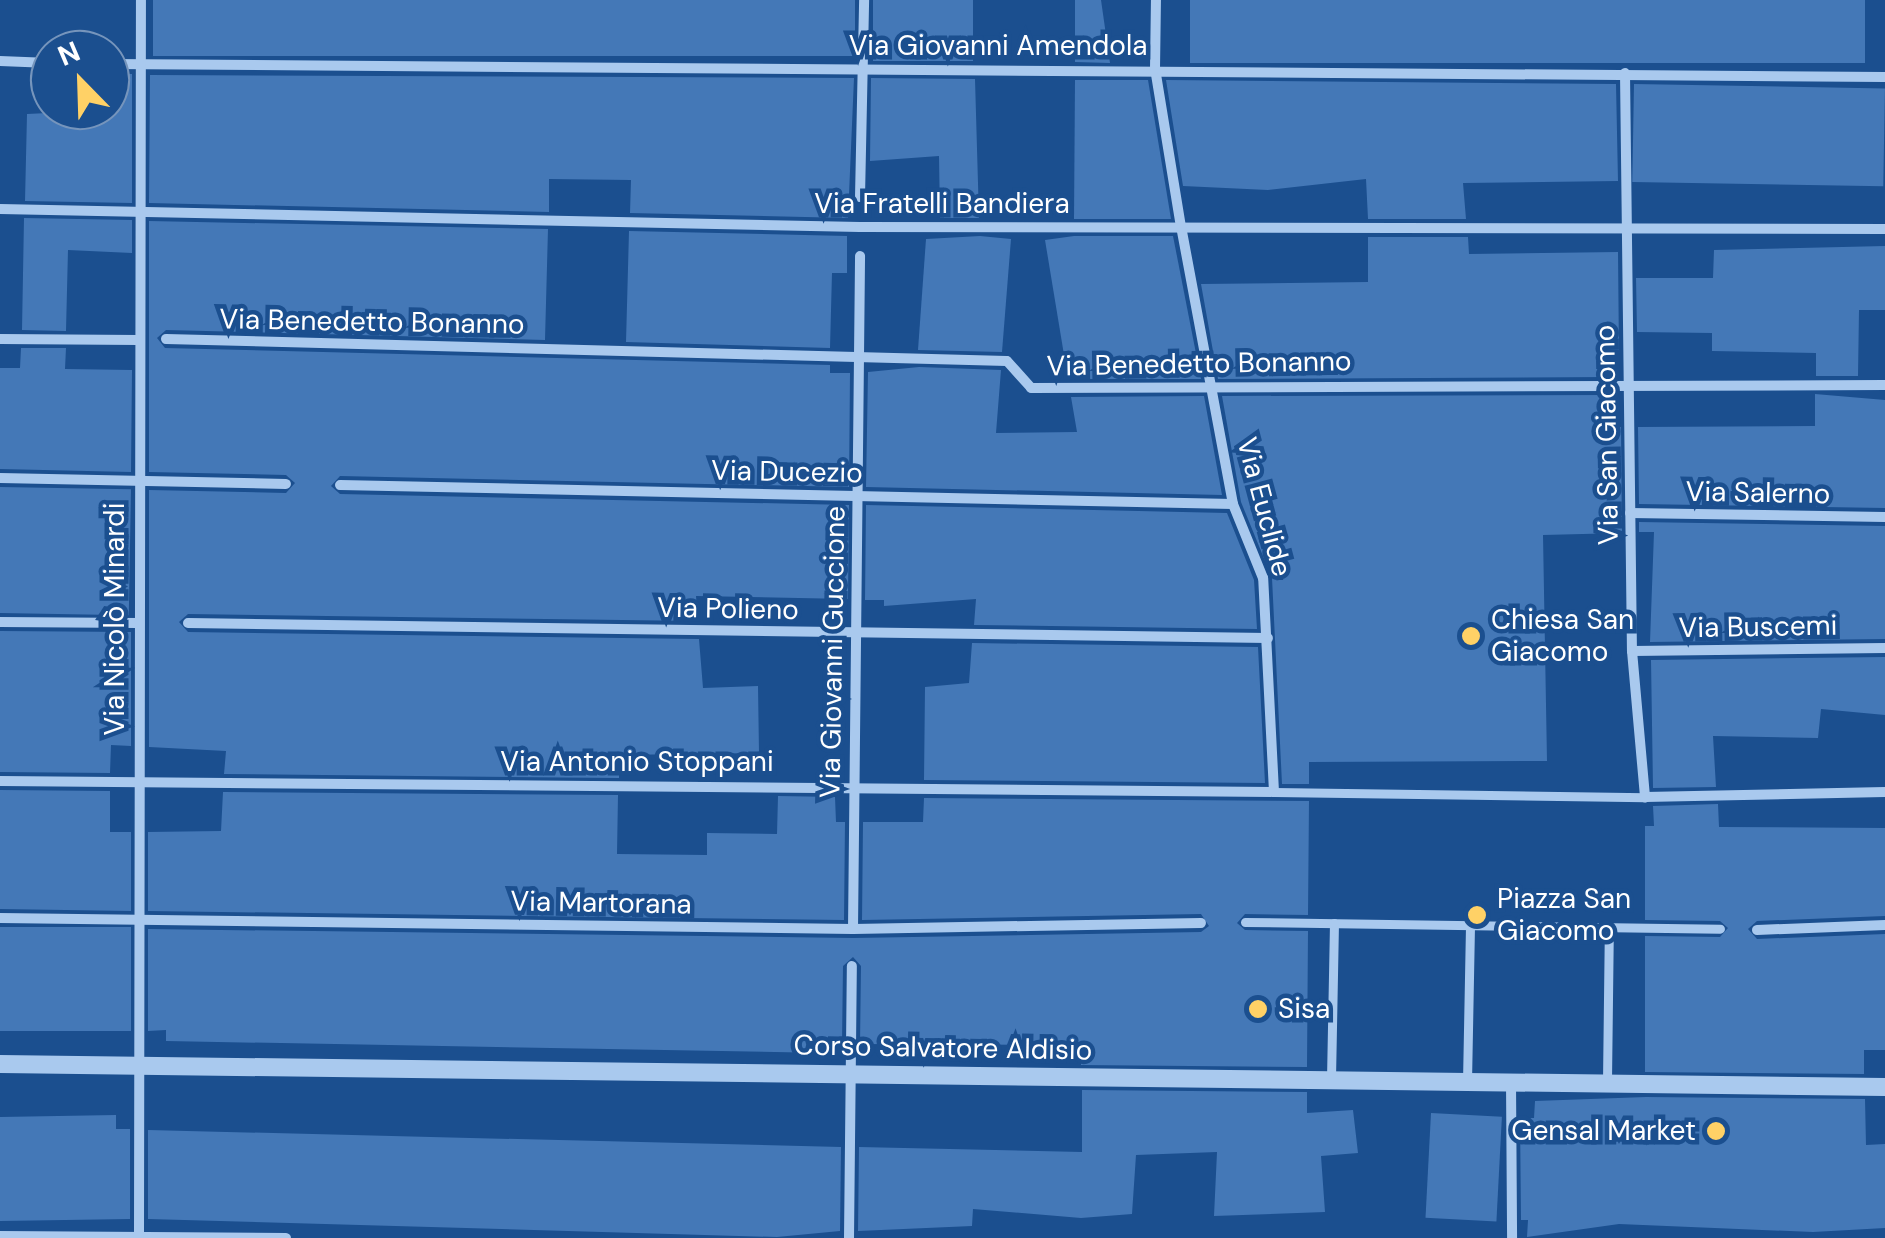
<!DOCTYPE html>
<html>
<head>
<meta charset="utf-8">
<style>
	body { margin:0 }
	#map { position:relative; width:1885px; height:1238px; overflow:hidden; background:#1b4f8f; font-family:"DM Sans",sans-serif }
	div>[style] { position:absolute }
	.building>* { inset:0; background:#4478b7; transform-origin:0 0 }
	.pedestrian>* { height:9px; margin:-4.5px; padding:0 4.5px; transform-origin:4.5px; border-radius:4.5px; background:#a9c9ee }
	.minor>* { height:10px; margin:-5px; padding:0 5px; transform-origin:5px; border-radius:5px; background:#a9c9ee }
	.tertiary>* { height:18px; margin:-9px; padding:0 9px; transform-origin:9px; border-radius:9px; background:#a9c9ee }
	.dots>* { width:28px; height:28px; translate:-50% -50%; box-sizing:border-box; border:5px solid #1b4f8f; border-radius:50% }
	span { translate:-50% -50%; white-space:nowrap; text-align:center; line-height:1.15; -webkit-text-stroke:9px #1b4f8f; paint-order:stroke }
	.street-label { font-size:28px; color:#fff }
	.poi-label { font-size:28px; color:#fff }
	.left { translate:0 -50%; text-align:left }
	.right { translate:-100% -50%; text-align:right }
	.north { position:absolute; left:30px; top:30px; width:100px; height:100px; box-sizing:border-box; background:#1b4f8f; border:2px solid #7695bc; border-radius:50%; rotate:337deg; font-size:28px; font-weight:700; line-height:40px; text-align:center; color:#fff }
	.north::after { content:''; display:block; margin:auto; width:35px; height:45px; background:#ffd166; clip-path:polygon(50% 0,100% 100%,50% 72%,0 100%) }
</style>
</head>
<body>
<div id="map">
	<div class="building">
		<i style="left:153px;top:0;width:702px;height:56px"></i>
		<i style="left:873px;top:0;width:100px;height:61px"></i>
		<i style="clip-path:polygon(1075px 0,1101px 0,1110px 63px,1075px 62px)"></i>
		<i style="left:1190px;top:0;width:675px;height:63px"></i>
		<i style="clip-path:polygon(110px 74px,132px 74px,132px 203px,25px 201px,27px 114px,110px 110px)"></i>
		<i style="clip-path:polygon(150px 75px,854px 78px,848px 218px,630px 213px,631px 180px,549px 179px,549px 212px,149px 203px)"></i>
		<i style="clip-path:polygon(871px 78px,975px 79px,979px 218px,940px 218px,939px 156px,870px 161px)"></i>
		<i style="clip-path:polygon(1075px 80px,1148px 80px,1171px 219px,1074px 219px)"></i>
		<i style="clip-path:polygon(1166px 80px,1616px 84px,1618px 181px,1463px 183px,1466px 219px,1368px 219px,1366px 179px,1268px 190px,1183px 186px)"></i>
		<i style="left:1634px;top:84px;width:251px;height:98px;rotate:1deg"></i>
		<i style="clip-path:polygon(24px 218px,132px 220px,132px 253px,68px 250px,66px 331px,22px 330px)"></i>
		<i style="clip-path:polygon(149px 221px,548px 229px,545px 340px,166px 330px,157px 338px,165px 348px,830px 365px,830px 373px,850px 373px,849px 487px,340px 476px,331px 486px,340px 494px,849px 505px,848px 599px,696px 596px,698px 621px,188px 614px,179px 622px,188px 632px,699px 639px,703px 688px,758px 686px,759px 753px,619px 755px,619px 778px,224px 774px,226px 751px,149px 747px,149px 490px,286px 493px,295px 483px,286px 475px,149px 472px)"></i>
		<i style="clip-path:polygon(629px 231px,847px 236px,847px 273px,832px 273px,830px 348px,626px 342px)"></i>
		<i style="clip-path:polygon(980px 236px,1011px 239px,1002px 352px,918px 350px,926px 239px)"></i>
		<i style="clip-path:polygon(1074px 236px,1173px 236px,1201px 379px,1068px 379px,1045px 240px)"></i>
		<i style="clip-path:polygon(1368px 237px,1468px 237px,1469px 254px,1618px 252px,1619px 355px,1608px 355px,1609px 377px,1218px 379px,1201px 284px,1368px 282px)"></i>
		<i style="clip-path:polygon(1885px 246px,1885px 310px,1859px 310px,1858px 376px,1816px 376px,1816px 353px,1712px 351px,1712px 333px,1637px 332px,1636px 278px,1713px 278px,1714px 250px)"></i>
		<i style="clip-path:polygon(21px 348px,66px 348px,65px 369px,132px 370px,131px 472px,0 469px,0 368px,20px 368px)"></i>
		<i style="clip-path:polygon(919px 367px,1001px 370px,996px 433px,1077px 432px,1071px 397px,1204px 396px,1222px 495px,866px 487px,868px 372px)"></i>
		<i style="clip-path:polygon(1815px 394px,1885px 400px,1885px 508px,1639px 504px,1638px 427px,1815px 426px)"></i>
		<i style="clip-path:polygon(1609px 395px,1610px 427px,1621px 427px,1622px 533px,1543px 535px,1547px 761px,1309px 762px,1309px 784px,1282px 784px,1272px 578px,1241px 502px,1222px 396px)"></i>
		<i style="left:0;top:487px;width:131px;height:126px;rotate:1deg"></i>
		<i style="clip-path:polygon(866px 505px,1227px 513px,1254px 580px,1257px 629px,974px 625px,976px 599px,884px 606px,884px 600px,865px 600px)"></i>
		<i style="clip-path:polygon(1639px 522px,1885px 526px,1885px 639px,1650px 642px,1654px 532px,1639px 532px)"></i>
		<i style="clip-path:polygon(0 631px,131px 632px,131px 746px,111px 745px,110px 773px,0 772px)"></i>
		<i style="clip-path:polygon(972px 643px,1258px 647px,1265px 783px,924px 780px,925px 687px,969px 683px)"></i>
		<i style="clip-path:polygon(1885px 657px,1885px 715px,1821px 709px,1818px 738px,1713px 736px,1716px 787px,1653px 788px,1651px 660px)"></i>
		<i style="clip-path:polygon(0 790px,110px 791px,110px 832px,131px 832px,131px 911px,0 909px)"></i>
		<i style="clip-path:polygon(223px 792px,618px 795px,617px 854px,707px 855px,707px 833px,777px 834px,778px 796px,835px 797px,836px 822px,845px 822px,844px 920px,148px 911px,148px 832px,221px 831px)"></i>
		<i style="clip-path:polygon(924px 798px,1309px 801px,1308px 915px,1245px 914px,1237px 923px,1245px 930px,1308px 931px,1307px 1067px,1081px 1065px,1081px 1045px,860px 1044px,861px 966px,853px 957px,843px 966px,842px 1044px,826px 1044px,826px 1053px,166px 1041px,166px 1030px,148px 1031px,148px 929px,853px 938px,1201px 932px,1209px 926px,1201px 914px,862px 920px,863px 822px,923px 822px)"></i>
		<i style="clip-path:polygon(1718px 804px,1719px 827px,1885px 828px,1885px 916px,1757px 921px,1748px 929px,1757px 939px,1885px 934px,1885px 1050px,1864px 1050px,1864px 1074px,1645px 1072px,1645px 936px,1720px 937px,1728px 928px,1720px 921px,1645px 920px,1645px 826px,1654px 826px,1653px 806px)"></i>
		<i style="left:0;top:927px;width:131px;height:104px"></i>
		<i style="clip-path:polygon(1082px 1090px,1307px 1092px,1307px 1113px,1353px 1110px,1358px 1153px,1321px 1156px,1325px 1212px,1214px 1216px,1217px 1152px,1136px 1155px,1132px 1214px,1081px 1218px,973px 1209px,972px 1226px,858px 1231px,859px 1147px,1082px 1152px)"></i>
		<i style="clip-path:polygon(1646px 1097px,1865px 1099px,1866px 1145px,1885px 1144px,1885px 1228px,1813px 1232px,1619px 1224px,1527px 1237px,1528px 1220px,1521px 1220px,1520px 1118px,1534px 1118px,1535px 1101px)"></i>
		<i style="left:1431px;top:1113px;width:71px;height:105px;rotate:3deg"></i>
		<i style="clip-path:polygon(116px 1115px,116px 1129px,130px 1129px,130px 1219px,0 1221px,0 1117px)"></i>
		<i style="clip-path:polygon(148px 1130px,841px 1147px,840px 1231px,777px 1237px,148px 1219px)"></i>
	</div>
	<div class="pedestrian">
		<i style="left:1274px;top:792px;width:371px;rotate:0.8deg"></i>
		<i style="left:1245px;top:922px;width:475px;rotate:0.8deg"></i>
		<i style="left:1331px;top:1079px;width:156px;rotate:-88.9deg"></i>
		<i style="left:1607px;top:1081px;width:154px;rotate:-89.3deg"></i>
		<i style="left:1467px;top:1082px;width:157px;rotate:-88.9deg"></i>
	</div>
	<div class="minor">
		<i style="left:0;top:61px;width:50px;rotate:2.3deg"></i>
		<i style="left:110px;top:64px;width:1775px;rotate:0.42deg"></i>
		<i style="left:1625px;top:73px;width:578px;rotate:89.31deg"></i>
		<i style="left:1632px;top:651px;width:147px;rotate:84.9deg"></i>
		<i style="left:1645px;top:797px;width:240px;rotate:-1.2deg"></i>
		<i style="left:860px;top:197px;width:197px;rotate:-88.8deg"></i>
		<i style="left:0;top:209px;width:860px;rotate:1.2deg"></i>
		<i style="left:860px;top:227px;width:1025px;rotate:0.11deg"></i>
		<i style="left:0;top:339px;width:139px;rotate:0.4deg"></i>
		<i style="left:166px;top:339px;width:841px;rotate:1.5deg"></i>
		<i style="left:1007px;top:361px;width:36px;rotate:48deg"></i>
		<i style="left:1031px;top:388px;width:854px;rotate:-0.2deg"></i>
		<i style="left:0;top:478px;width:286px;rotate:1.2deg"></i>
		<i style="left:340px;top:485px;width:893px;rotate:1.22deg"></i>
		<i style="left:1630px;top:513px;width:255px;rotate:0.9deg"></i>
		<i style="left:0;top:622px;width:138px;rotate:0.4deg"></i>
		<i style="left:188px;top:623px;width:1080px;rotate:0.8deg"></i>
		<i style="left:1632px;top:651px;width:253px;rotate:-0.7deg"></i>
		<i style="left:0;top:781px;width:1274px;rotate:0.49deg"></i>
		<i style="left:1274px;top:792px;width:214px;rotate:-92.9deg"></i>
		<i style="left:1263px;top:578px;width:80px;rotate:-112.1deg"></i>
		<i style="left:1233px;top:504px;width:282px;rotate:-100.6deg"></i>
		<i style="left:1181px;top:227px;width:160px;rotate:-99.3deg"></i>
		<i style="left:1155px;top:69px;width:69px;rotate:-89.2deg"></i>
		<i style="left:0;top:918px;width:853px;rotate:0.74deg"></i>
		<i style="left:853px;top:929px;width:348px;rotate:-1deg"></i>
		<i style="left:853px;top:929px;width:673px;rotate:-89.4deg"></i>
		<i style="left:1757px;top:930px;width:128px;rotate:-2.2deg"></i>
		<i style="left:1511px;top:1082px;width:156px;rotate:89.6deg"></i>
		<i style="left:0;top:1236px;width:286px;rotate:0.4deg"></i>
		<i style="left:139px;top:1238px;width:1238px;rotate:-89.91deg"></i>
		<i style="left:849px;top:1238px;width:272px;rotate:-89.4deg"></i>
	</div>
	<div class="tertiary">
		<i style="left:0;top:1064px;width:1885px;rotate:0.7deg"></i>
	</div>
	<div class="dots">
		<i style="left:1471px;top:636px;background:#ffd166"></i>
		<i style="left:1477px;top:915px;background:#ffd166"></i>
		<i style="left:1258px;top:1009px;background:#ffd166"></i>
		<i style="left:1716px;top:1131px;background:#ffd166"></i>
	</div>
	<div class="street-label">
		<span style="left:998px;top:46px">Via Giovanni Amendola</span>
		<span style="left:942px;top:204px">Via Fratelli Bandiera</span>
		<span style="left:372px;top:322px;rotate:1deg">Via Benedetto Bonanno</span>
		<span style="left:1199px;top:364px;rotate:-1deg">Via Benedetto Bonanno</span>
		<span style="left:1607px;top:435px;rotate:-91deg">Via San Giacomo</span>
		<span style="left:787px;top:472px;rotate:1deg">Via Ducezio</span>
		<span style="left:1758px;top:493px;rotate:1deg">Via Salerno</span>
		<span style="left:1264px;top:507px;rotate:75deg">Via Euclide</span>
		<span style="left:728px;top:609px;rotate:1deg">Via Polieno</span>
		<span style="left:115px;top:619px;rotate:-90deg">Via Nicolò Minardi</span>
		<span style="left:1758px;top:627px;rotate:-1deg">Via Buscemi</span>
		<span style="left:833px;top:652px;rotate:-89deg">Via Giovanni Guccione</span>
		<span style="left:637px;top:762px">Via Antonio Stoppani</span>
		<span style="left:601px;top:903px;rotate:1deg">Via Martorana</span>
		<span style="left:943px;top:1048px;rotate:1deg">Corso Salvatore Aldisio</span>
	</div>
	<div class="poi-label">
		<span class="left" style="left:1491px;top:636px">Chiesa San<br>Giacomo</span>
		<span class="left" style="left:1497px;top:915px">Piazza San<br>Giacomo</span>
		<span class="left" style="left:1278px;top:1009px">Sisa</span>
		<span class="right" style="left:1696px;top:1131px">Gensal Market</span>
	</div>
	<div class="north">N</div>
</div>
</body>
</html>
